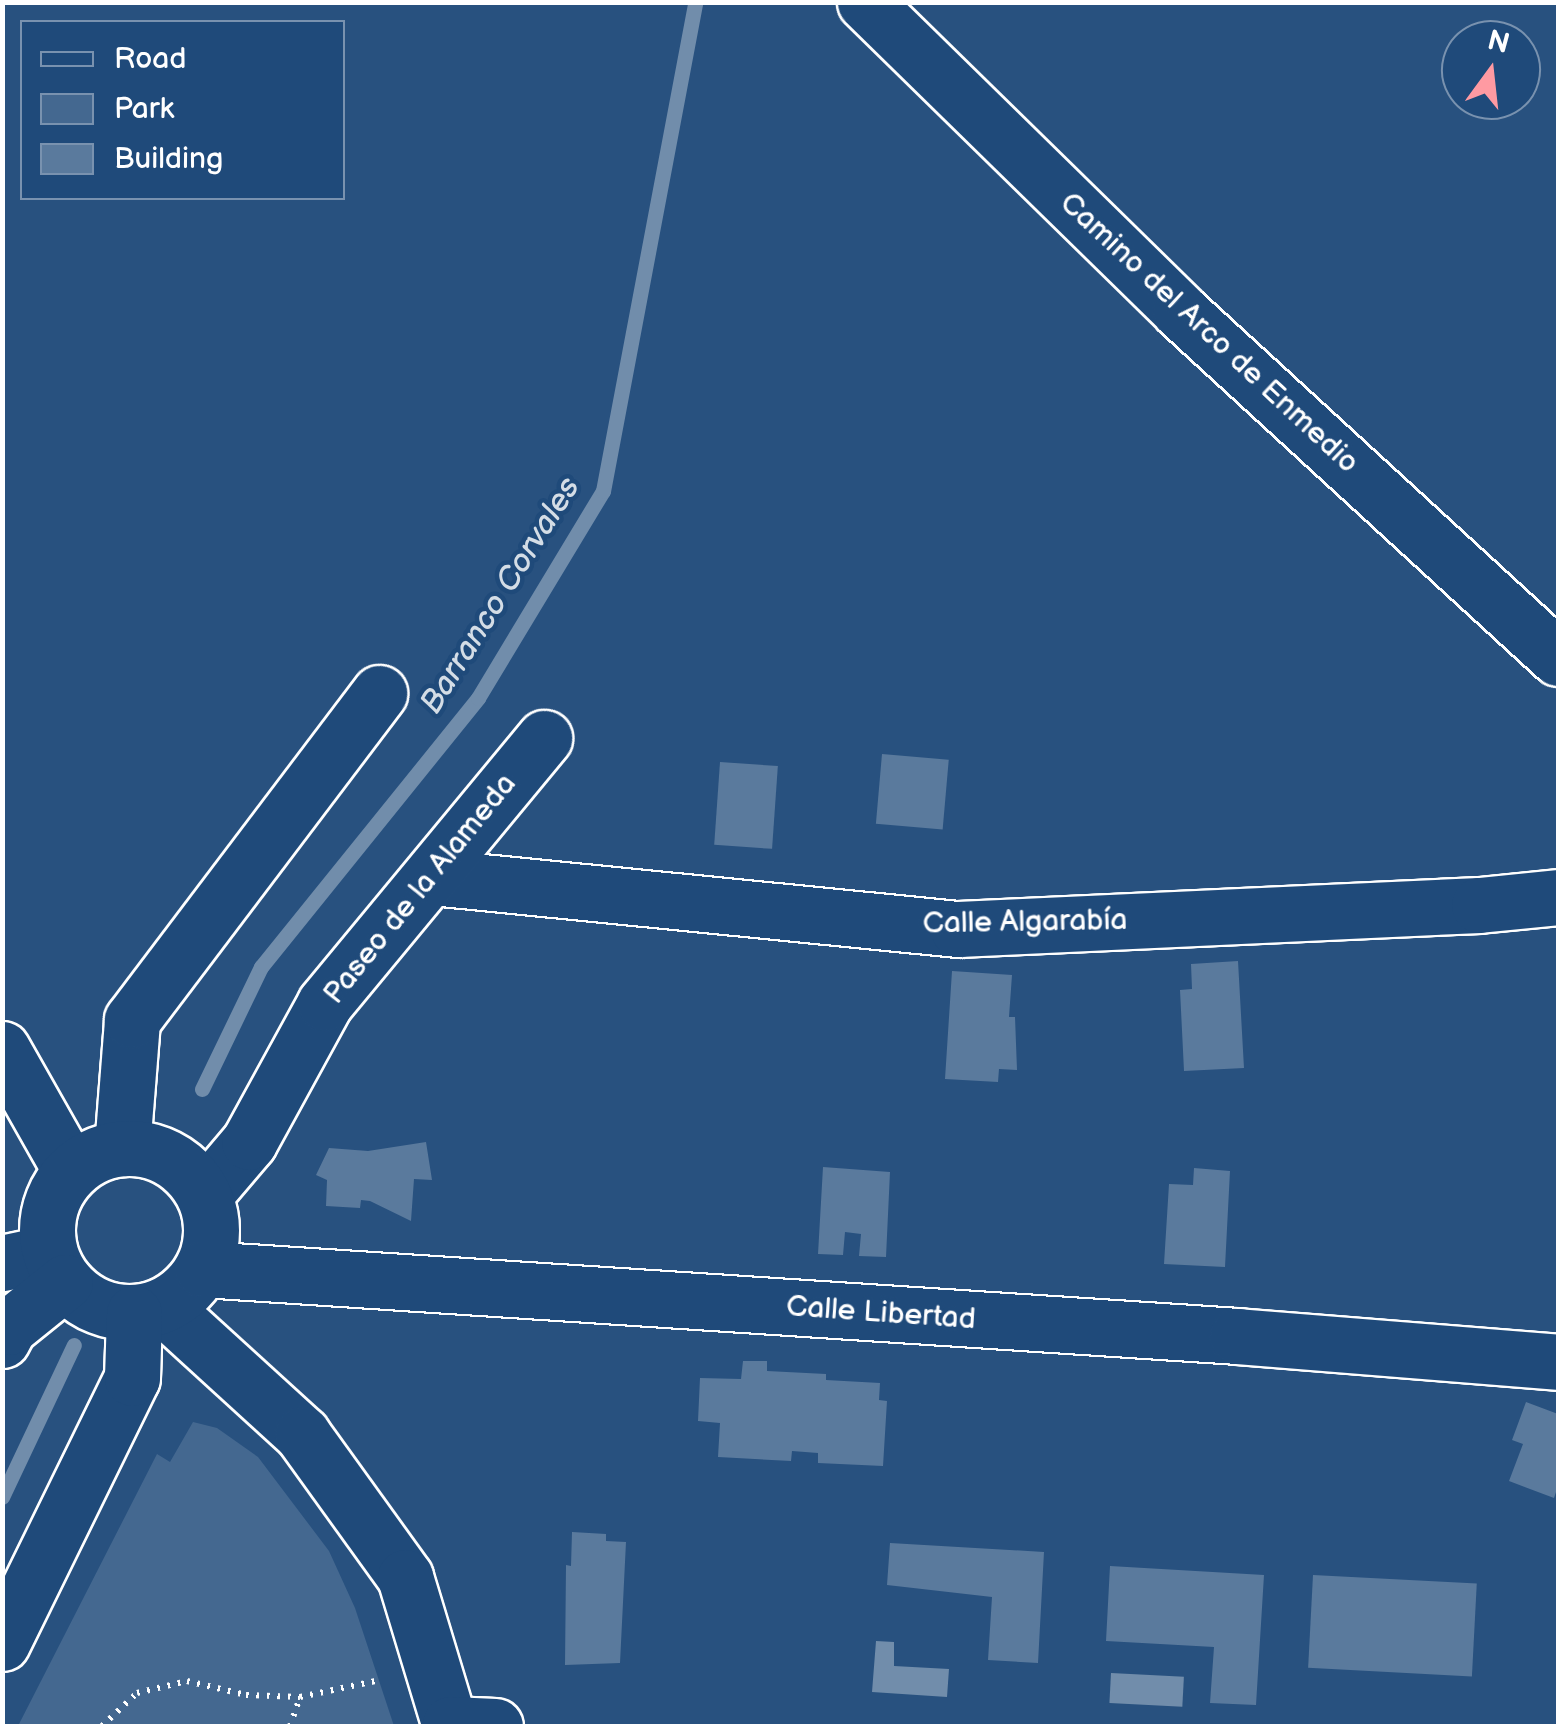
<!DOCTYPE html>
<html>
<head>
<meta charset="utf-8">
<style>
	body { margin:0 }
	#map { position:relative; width:1561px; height:1729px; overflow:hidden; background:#28517f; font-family:"Balsamiq Sans",sans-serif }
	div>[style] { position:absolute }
	.green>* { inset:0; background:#446890 }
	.water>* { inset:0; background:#718dab; transform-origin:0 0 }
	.stream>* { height:15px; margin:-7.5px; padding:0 7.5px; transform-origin:7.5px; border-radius:7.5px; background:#718dab }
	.building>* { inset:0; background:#5a7a9d; transform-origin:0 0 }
	.path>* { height:6px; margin-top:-3px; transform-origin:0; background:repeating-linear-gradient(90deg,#fff 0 2.5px,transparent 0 10.5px) }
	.roads { filter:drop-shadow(2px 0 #fff) drop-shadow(-2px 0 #fff) drop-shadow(0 2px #fff) drop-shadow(0 -2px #fff) }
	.street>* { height:55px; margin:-27.5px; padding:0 27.5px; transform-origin:27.5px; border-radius:27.5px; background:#1f4a7a }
	.secondary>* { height:55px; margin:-27.5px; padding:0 27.5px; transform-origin:27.5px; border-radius:27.5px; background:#1f4a7a }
	.secondary>.ring { margin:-27.5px; padding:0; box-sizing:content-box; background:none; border:55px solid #1f4a7a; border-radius:50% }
	span { translate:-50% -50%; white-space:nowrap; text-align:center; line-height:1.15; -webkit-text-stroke:9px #1f4a7a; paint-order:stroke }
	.street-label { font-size:30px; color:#fff }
	.water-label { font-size:32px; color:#d4dde6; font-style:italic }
	.frame { position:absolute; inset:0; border:5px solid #fff; pointer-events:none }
	.legend { position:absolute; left:20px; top:20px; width:325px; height:180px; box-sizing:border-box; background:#1f4a7a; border:2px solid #7992af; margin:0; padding:12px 18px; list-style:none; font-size:30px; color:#fff }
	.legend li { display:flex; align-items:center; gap:20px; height:50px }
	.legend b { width:50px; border:2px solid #7992af }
	.north { position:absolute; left:1441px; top:20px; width:100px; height:100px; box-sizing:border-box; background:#1f4a7a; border:2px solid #7992af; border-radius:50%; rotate:15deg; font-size:28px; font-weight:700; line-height:40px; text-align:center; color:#fff }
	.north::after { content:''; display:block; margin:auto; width:35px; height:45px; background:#ff9aa2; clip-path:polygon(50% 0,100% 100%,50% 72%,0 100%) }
</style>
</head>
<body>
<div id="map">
	<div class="green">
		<i style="clip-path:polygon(193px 1422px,217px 1428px,258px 1457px,329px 1551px,355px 1608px,394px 1726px,18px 1726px,157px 1454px,170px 1462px)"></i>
	</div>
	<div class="water">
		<i style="clip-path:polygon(876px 1641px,894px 1642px,894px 1666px,949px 1669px,947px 1697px,872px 1692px)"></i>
		<i style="left:1111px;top:1673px;width:73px;height:30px;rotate:3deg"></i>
	</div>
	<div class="stream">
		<i style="left:202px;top:1089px;width:136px;rotate:-64.2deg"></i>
		<i style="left:261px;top:967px;width:346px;rotate:-51.1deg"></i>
		<i style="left:478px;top:698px;width:242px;rotate:-58.9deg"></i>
		<i style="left:603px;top:491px;width:498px;rotate:-79.3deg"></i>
		<i style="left:2px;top:1497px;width:168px;rotate:-64.7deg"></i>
	</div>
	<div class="building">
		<i style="left:882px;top:754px;width:67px;height:70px;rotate:5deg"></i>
		<i style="left:720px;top:762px;width:58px;height:83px;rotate:4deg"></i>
		<i style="clip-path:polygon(1238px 961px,1244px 1068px,1184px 1071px,1180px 990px,1192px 989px,1191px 964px)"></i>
		<i style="clip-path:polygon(952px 971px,1012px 975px,1009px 1017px,1015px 1017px,1017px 1070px,999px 1069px,998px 1082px,945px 1079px)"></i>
		<i style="clip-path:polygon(426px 1142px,432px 1180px,414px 1179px,411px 1221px,370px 1201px,361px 1200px,360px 1208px,326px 1206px,327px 1180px,316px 1175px,329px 1148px,368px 1151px)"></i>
		<i style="clip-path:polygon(823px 1167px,890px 1172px,886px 1257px,859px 1256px,861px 1234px,845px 1232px,843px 1255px,818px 1254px)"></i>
		<i style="clip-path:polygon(1194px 1168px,1230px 1171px,1225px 1267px,1164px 1264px,1169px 1184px,1193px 1185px)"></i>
		<i style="clip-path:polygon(743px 1361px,767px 1361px,767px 1371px,826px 1374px,826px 1380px,880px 1383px,879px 1400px,887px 1401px,883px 1466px,818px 1463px,818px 1453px,792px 1451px,791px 1461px,718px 1457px,720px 1423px,698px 1421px,700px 1378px,741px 1379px)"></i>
		<i style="clip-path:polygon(1526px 1402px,1558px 1414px,1558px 1486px,1554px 1498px,1509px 1481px,1523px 1444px,1512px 1440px)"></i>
		<i style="clip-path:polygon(572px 1532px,606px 1534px,606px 1541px,626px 1542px,620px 1663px,565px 1665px,566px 1565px,571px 1566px)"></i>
		<i style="clip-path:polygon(890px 1543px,1044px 1552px,1038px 1663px,988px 1660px,992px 1597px,887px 1585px)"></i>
		<i style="clip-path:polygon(1110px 1566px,1264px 1575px,1256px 1705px,1210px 1703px,1214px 1647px,1106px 1641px)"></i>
		<i style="left:1313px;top:1575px;width:164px;height:93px;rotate:3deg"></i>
	</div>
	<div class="path">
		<i style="left:102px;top:1726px;width:48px;rotate:-43.3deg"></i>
		<i style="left:137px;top:1693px;width:51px;rotate:-13.5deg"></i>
		<i style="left:187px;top:1681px;width:61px;rotate:13.3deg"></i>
		<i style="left:246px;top:1695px;width:54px;rotate:2.1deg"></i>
		<i style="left:300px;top:1697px;width:82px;rotate:-12deg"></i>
		<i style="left:290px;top:1726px;width:31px;rotate:-71deg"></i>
	</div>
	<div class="roads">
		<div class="street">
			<i style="left:432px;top:877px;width:529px;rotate:5.65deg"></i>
			<i style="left:958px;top:929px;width:522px;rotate:-2.64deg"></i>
			<i style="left:1479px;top:905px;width:79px;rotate:-5.8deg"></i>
			<i style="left:122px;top:1148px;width:128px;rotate:-85.5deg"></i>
			<i style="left:132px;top:1020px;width:410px;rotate:-52.9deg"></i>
			<i style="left:204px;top:1195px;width:70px;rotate:-49.7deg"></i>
			<i style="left:249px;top:1142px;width:158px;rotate:-61.3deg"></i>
			<i style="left:325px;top:1003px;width:344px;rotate:-50.4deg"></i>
			<i style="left:2px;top:1263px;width:48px;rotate:-12deg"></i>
			<i style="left:162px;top:1306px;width:190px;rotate:42.4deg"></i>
			<i style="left:302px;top:1434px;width:176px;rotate:54.2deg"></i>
			<i style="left:405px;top:1577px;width:156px;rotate:73.2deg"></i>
			<i style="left:450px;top:1724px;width:45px;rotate:2.5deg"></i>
		</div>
		<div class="secondary">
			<i style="left:865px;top:2px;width:441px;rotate:44.4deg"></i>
			<i style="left:1180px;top:311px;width:513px;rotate:42.55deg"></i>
			<i style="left:2px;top:1049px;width:140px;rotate:60.5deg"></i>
			<i class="ring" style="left:47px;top:1148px;width:109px;height:109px"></i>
			<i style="left:202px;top:1269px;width:1037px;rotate:3.7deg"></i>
			<i style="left:1237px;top:1336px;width:322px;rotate:4.6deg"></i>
			<i style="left:2px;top:1340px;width:15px;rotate:-62deg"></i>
			<i style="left:9px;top:1327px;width:72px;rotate:-38.8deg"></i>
			<i style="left:2px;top:1643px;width:295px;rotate:-63.9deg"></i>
			<i style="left:132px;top:1378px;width:65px;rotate:-88.2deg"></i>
		</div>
	</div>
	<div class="street-label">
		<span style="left:1209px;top:333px;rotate:43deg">Camino del Arco de Enmedio</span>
		<span style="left:420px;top:889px;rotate:-51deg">Paseo de la Alameda</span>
		<span style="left:1025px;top:922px;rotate:-1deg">Calle Algarabía</span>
		<span style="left:881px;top:1313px;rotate:4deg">Calle Libertad</span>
	</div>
	<div class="water-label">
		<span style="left:501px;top:596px;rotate:-58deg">Barranco Corvales</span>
	</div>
	<div class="frame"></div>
	<ul class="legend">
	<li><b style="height:12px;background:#1f4a7a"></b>Road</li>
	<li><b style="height:28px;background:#446890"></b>Park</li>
	<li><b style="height:28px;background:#5a7a9d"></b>Building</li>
	</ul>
	<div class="north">N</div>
</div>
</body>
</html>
